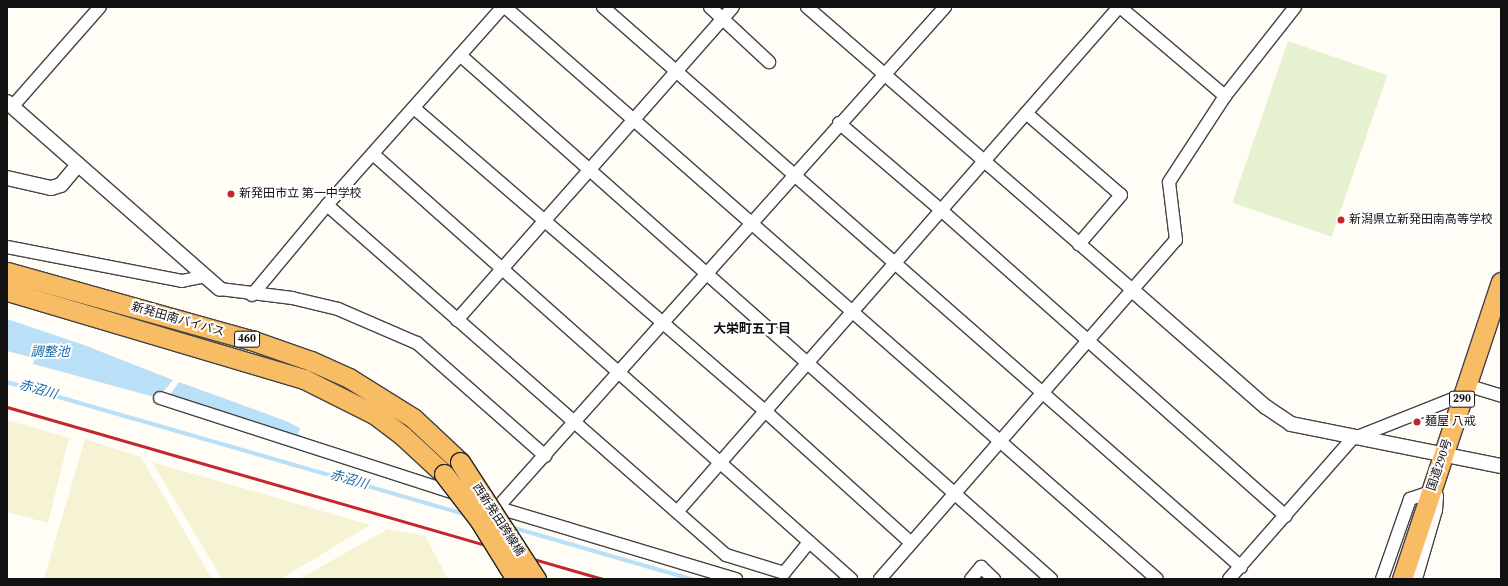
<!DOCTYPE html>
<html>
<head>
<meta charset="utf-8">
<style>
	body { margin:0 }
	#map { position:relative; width:1508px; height:586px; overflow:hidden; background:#fffdf5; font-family:"Source Serif 4","Noto Sans JP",serif }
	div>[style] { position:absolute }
	.farmland>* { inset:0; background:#f6f3d4 }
	.pitch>* { inset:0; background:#e6f2cf; transform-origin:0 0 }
	.water>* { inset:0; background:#b9e0f7 }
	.stream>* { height:3.5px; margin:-1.75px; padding:0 1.75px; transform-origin:1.75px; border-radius:1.75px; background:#b9e0f7 }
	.roads { filter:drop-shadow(1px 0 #444) drop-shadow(-1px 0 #444) drop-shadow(0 1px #444) drop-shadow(0 -1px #444) }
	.minor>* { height:12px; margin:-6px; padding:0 6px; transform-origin:6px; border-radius:6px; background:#fff }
	.tertiary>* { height:14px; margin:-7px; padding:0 7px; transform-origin:7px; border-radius:7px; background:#fff }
	.trunk>* { height:19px; margin:-9.5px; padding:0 9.5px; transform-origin:9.5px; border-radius:9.5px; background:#f7bc64 }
	.rail>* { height:3px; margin:-1.5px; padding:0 1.5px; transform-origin:1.5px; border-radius:1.5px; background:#c4262e }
	.bridges { filter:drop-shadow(1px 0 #222) drop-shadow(-1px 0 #222) drop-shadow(0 1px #222) drop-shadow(0 -1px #222) }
	.trunk-bridge>* { height:19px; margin:-9.5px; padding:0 9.5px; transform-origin:9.5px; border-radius:9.5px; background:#f7bc64 }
	.dots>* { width:11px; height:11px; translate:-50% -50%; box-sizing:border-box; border:2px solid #fff; border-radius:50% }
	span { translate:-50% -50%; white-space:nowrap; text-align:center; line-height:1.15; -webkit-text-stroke:4px #fff; paint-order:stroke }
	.shield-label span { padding:1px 3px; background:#fff; border:1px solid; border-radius:3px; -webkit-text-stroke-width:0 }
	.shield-label { font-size:11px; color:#111; font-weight:700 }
	.poi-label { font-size:12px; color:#111 }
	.left { translate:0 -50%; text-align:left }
	.street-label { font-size:12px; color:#111 }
	.neighbourhood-label { font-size:13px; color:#111; font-weight:700 }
	.water-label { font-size:13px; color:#1768a6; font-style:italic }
	.frame { position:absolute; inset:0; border:8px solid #111; pointer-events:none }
</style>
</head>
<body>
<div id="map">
	<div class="farmland">
		<i style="clip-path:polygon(7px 420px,69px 438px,48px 523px,7px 512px)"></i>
		<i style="clip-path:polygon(85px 439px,141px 457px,212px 579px,44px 579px)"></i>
		<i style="clip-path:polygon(152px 462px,370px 525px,281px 579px,222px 579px)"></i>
		<i style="clip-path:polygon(388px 529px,425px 536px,448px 579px,299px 579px)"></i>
	</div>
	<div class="pitch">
		<i style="left:1288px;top:41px;width:105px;height:171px;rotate:19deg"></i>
	</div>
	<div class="water">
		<i style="clip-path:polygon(7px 319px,84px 345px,173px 380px,158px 398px,33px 364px,34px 358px,7px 351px)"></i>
		<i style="clip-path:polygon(179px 382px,286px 421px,300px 428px,298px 434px,315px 442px,167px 399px)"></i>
	</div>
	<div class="stream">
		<i style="left:7px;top:382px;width:477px;rotate:16.1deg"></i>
		<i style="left:511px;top:527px;width:187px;rotate:16.1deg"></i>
	</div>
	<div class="roads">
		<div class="minor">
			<i style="left:505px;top:7px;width:867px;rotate:41.26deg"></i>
			<i style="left:603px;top:7px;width:849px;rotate:41.27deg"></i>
			<i style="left:710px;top:7px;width:81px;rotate:43deg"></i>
			<i style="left:807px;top:7px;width:430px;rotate:41deg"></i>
			<i style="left:1120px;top:7px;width:138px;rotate:40.3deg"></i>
			<i style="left:460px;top:55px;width:790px;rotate:41.56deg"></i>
			<i style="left:12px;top:107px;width:133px;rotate:-48.7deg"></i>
			<i style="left:414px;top:108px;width:464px;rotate:40.8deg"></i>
			<i style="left:765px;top:411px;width:197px;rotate:42.1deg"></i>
			<i style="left:1026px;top:113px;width:125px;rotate:40.8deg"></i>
			<i style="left:1121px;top:195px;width:65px;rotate:130.6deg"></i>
			<i style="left:839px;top:123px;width:134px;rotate:40.5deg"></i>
			<i style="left:941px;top:210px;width:461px;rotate:41.6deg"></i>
			<i style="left:373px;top:154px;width:640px;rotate:41.64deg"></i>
			<i style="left:327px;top:205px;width:531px;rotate:41.26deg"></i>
			<i style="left:726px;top:555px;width:61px;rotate:17.2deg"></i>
			<i style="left:784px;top:573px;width:40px;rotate:-51deg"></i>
			<i style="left:7px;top:247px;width:178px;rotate:11deg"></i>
			<i style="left:182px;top:281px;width:24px;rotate:-12deg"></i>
			<i style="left:220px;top:289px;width:73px;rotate:7.1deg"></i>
			<i style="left:292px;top:298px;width:47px;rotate:13.4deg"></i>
			<i style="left:338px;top:309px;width:86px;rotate:23.3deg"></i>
			<i style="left:417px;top:343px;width:171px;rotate:41.4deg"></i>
			<i style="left:252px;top:295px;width:117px;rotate:-50.2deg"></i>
			<i style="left:327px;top:205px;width:265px;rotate:-48.4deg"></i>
			<i style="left:457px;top:320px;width:417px;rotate:-48.6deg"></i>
			<i style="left:1466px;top:385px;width:37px;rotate:17deg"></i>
			<i style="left:160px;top:398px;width:315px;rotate:17.9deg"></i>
			<i style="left:492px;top:506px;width:255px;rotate:16.7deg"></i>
			<i style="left:498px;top:507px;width:671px;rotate:-48.2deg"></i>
			<i style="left:677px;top:512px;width:671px;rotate:-48.81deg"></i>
			<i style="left:880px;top:579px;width:450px;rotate:-48.9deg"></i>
			<i style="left:1176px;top:240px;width:58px;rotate:-96.9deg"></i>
			<i style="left:1169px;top:182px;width:103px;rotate:-56.9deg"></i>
			<i style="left:1225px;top:96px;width:113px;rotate:-51.8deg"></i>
			<i style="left:971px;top:579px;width:16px;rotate:-50deg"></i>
			<i style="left:981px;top:567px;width:18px;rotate:43deg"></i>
			<i style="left:1229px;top:579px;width:186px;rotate:-48.7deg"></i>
			<i style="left:1352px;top:439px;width:119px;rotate:-21.6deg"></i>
			<i style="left:1382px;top:579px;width:85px;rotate:-70.7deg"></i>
			<i style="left:1410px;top:499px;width:21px;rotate:-19deg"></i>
			<i style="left:1430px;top:492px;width:8px;rotate:30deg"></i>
			<i style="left:1437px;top:496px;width:14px;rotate:94deg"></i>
			<i style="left:1436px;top:510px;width:72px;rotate:106.2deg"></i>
		</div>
		<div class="tertiary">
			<i style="left:7px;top:102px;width:283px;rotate:41.3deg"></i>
			<i style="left:7px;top:178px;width:45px;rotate:12.8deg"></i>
			<i style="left:51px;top:188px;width:10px;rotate:-17deg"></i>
			<i style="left:61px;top:185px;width:26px;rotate:-50deg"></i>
			<i style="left:1131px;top:289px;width:179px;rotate:41.2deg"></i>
			<i style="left:1266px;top:407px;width:30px;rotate:34deg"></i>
			<i style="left:1291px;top:424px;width:214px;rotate:11.3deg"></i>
		</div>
		<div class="trunk">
			<i style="left:7px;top:272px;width:253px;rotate:15.6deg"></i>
			<i style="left:251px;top:340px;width:64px;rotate:19.3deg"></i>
			<i style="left:311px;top:361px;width:42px;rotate:24.1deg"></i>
			<i style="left:349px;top:378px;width:75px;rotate:32deg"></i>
			<i style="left:413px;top:418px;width:64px;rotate:43.1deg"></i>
			<i style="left:7px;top:291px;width:310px;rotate:16.5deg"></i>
			<i style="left:304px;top:379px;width:78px;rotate:26.6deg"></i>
			<i style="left:374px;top:414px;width:36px;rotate:37deg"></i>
			<i style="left:403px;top:436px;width:56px;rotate:42.8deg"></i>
			<i style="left:1402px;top:579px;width:313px;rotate:-71.6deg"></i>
		</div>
	</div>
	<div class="rail">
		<i style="left:7px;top:407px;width:620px;rotate:16.1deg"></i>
	</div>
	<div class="bridges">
		<div class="trunk-bridge">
			<i style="left:460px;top:462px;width:140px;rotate:57deg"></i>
			<i style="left:444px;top:474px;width:59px;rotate:52.5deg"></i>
			<i style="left:480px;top:521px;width:68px;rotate:58.2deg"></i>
		</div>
	</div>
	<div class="dots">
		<i style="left:231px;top:194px;background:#c4262e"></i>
		<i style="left:1341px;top:220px;background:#c4262e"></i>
		<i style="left:1417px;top:422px;background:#c4262e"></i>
	</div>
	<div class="shield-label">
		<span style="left:247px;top:339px">460</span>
		<span style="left:1462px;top:399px">290</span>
	</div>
	<div class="poi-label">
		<span class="left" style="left:239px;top:194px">新発田市立 第一中学校</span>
		<span class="left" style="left:1349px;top:220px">新潟県立新発田南高等学校</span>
		<span class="left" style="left:1425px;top:422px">麺屋 八戒</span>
	</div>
	<div class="street-label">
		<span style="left:178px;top:320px;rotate:16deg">新発田南バイパス</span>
		<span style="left:1440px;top:465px;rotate:-71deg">国道290号</span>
		<span style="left:498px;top:520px;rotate:57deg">西新発田跨線橋</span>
	</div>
	<div class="neighbourhood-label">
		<span style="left:752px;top:329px">大栄町五丁目</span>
	</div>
	<div class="water-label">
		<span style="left:50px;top:352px">調整池</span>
		<span style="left:38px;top:390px;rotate:16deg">赤沼川</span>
		<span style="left:349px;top:480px;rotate:16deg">赤沼川</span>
	</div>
	<div class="frame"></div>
</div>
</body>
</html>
